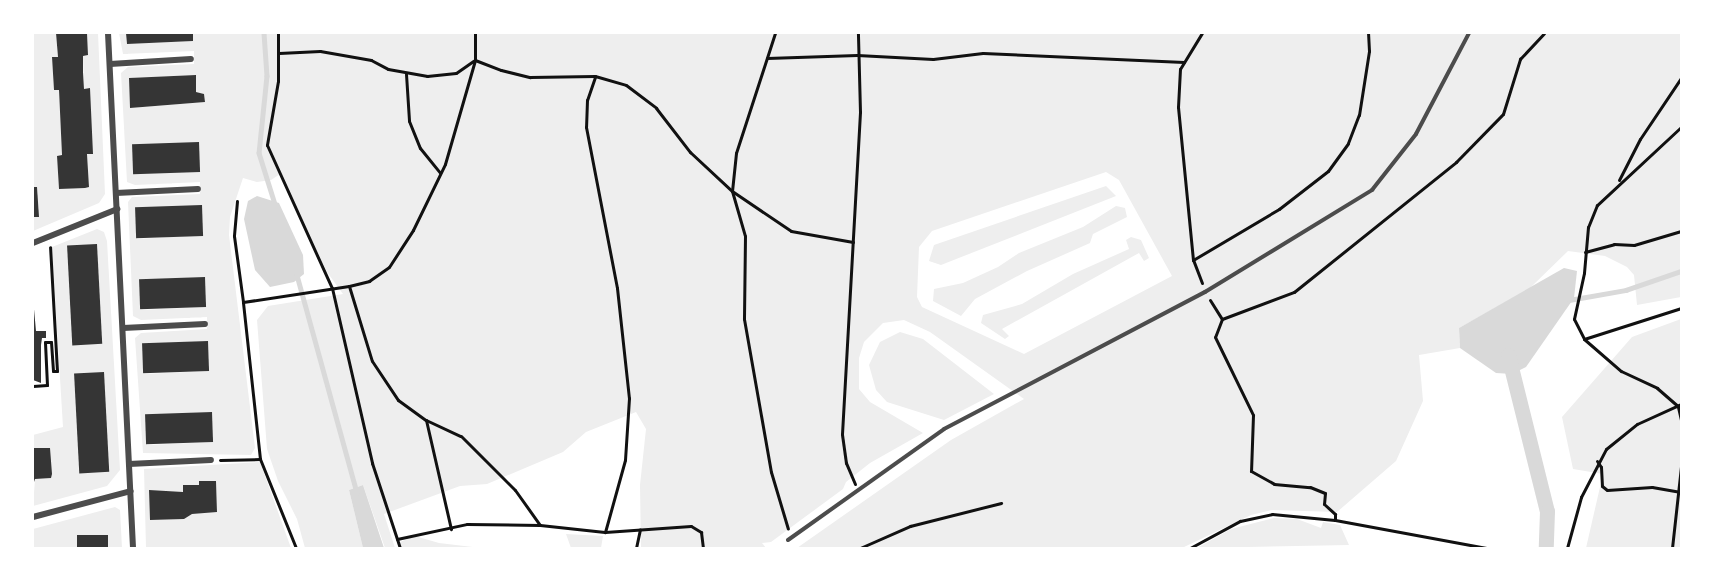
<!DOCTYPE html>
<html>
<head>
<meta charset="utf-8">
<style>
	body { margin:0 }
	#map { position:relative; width:1714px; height:581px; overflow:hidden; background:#fff; font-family:"Roboto Condensed",sans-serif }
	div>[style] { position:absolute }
	.green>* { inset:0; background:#eee }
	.water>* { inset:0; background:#d9d9d9 }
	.stream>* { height:4.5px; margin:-2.25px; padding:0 2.25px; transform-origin:2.25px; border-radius:2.25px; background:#d9d9d9 }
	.canal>* { height:15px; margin:-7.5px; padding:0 7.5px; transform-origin:7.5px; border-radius:7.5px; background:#d9d9d9 }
	.building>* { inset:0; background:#353535; transform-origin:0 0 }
	.path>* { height:3px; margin:-1.5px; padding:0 1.5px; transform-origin:1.5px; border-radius:1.5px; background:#111 }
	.service>* { height:4px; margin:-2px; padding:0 2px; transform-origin:2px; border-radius:2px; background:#4c4c4c }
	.minor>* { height:6px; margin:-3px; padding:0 3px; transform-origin:3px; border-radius:3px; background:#4c4c4c }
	span { translate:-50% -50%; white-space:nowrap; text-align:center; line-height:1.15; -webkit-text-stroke:5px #fff; paint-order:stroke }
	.frame { position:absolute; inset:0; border:34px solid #fff; pointer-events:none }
</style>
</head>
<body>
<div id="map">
	<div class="green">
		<i style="clip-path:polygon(33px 33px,56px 33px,58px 57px,52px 57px,54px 90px,59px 90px,62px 155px,57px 156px,59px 189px,89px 187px,87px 154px,92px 154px,89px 88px,84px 89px,83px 56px,88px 55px,87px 33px,98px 33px,105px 194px,99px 203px,33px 231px,33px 217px,39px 217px,37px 188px,33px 187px)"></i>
		<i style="clip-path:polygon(evenodd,119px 33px,126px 33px,127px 44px,193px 41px,193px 33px,1681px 33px,1681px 297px,1637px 305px,1634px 275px,1627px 267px,1605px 256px,1568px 251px,1529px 289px,1459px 328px,1460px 348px,1419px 355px,1423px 401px,1396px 461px,1337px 512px,1272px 510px,1251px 515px,1182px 548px,797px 548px,951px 440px,1024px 399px,930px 332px,904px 320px,883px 323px,864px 342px,859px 358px,859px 389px,870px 402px,923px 433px,870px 463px,846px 482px,843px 489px,771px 542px,762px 543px,766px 548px,641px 548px,640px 485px,646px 429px,636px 412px,586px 432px,563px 452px,487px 484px,460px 486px,384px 514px,395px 548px,385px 548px,363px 485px,349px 490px,363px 548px,305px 548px,297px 519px,278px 481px,267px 449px,257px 320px,268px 306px,343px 294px,327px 272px,280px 174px,271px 180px,257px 182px,243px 178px,230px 217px,229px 235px,255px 448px,251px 455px,143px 453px,135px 338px,141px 333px,207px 329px,207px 317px,141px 320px,133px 316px,128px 202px,132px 197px,200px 194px,200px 182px,135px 185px,127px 182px,121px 73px,128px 67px,194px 64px,194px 51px,123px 54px,119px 33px,195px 75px,196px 92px,204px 94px,205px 102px,130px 108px,129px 78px,195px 75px,119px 33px,1106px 172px,1119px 180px,1172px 276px,1024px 354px,922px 307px,917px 297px,919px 247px,932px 231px,1106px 172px,119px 33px,202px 206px,203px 235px,137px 239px,135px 209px,202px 206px,119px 33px,205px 277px,206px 307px,140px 310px,139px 280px,205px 277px,119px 33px,208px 341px,209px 371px,143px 374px,142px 344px,208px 341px,119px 33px,212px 412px,213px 442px,147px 445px,146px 415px,212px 412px)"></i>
		<i style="clip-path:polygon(1106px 186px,1116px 196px,941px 265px,929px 261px,934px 245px)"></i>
		<i style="clip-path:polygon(1116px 206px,1125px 208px,1127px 217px,1093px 234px,1090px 243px,1027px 271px,975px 299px,961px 316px,933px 301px,934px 289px,963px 283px,998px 267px,1019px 253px,1083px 227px)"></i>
		<i style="clip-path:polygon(evenodd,97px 229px,104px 232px,107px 241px,120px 470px,107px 486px,33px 506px,35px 479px,51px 478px,51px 474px,33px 448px,33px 435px,63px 427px,52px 247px,97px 229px,90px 245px,97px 245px,102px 343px,72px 345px,67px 246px,90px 245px,97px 229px,96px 373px,100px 373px,106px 472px,79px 473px,74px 374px,96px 373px)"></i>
		<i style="clip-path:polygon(1131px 237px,1141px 240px,1149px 258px,1144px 261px,1139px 253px,1002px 329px,1009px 336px,1005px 339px,981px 323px,983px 315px,1022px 304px,1073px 274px,1129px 249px,1126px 240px)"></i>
		<i style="clip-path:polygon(1681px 319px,1681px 548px,1586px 548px,1603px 474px,1573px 469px,1562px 417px,1632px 337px)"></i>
		<i style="clip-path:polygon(900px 332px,923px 339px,994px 394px,944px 420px,887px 402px,876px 390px,869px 365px,880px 342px)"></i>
		<i style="clip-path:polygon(evenodd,260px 462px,291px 548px,146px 548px,144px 469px,260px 462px,199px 481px,216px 481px,217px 511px,192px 514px,184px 519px,150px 520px,149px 491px,183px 492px,183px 485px,199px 485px,199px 481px)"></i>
		<i style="clip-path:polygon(115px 507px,120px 510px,122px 548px,108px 548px,107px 535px,78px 536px,78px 548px,33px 548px,33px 529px)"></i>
		<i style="clip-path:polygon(1274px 518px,1297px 519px,1321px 528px,1323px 522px,1340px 525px,1349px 545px,1197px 548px,1231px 529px)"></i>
		<i style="clip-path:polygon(566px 534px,603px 536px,601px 548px,571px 548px)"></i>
		<i style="clip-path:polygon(415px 536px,439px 543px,481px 548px,402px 548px,400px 542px)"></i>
	</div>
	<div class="water">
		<i style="clip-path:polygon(257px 196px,279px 203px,303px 255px,304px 274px,294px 282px,270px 287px,255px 270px,244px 219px,248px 201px)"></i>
		<i style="clip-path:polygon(1564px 268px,1577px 271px,1574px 298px,1526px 367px,1512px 374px,1496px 373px,1460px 348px,1459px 328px)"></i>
		<i style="clip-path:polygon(363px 485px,384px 548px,385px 548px,363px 548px,349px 490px)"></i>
	</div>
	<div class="stream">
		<i style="left:264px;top:33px;width:43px;rotate:86deg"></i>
		<i style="left:267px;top:76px;width:77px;rotate:95.9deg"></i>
		<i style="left:259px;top:153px;width:53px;rotate:72.6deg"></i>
		<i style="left:297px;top:275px;width:226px;rotate:74.6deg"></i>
		<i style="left:1569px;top:300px;width:58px;rotate:-10deg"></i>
		<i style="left:1626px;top:290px;width:58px;rotate:-19.1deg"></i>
	</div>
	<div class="canal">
		<i style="left:1508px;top:355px;width:161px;rotate:76deg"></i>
		<i style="left:1547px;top:511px;width:37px;rotate:92deg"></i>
	</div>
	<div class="building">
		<i style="clip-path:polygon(56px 33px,87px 33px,88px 55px,83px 56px,83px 72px,84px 89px,90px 88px,93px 154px,87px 154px,89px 187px,85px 188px,59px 189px,57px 156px,62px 155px,59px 90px,54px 90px,52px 57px,58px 57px)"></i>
		<i style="clip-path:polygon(126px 33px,193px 33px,193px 41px,127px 44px)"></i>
		<i style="clip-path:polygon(196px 75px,196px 92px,204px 94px,205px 102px,130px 108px,129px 78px)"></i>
		<i style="left:199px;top:142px;width:30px;height:67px;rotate:88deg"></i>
		<i style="clip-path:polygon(33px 187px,37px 187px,39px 217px,33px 217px)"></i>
		<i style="left:202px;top:205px;width:31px;height:67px;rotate:88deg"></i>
		<i style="left:97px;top:244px;width:100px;height:30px;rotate:87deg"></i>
		<i style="left:205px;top:277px;width:30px;height:66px;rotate:88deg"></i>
		<i style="clip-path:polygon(33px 298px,36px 331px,46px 331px,46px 338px,42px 338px,41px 345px,41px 383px,33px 380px)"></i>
		<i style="left:208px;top:341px;width:30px;height:66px;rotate:88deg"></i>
		<i style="left:104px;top:372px;width:100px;height:30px;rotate:87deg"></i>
		<i style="left:212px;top:412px;width:30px;height:67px;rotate:88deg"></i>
		<i style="clip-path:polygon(33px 448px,50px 448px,52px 474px,51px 478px,35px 479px,33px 485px)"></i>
		<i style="clip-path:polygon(199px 481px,216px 481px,217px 512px,192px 514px,184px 519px,150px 520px,149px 490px,183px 492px,183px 485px,199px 485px)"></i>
		<i style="left:108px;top:535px;width:13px;height:31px;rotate:90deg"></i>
	</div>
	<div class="path">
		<i style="left:278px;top:33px;width:48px;rotate:90deg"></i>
		<i style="left:278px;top:81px;width:65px;rotate:99.8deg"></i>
		<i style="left:267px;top:145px;width:157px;rotate:65.6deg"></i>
		<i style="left:332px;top:288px;width:180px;rotate:77.1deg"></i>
		<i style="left:372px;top:463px;width:89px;rotate:71.8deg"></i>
		<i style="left:475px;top:33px;width:27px;rotate:90deg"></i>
		<i style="left:475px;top:60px;width:28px;rotate:21deg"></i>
		<i style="left:501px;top:70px;width:30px;rotate:14deg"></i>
		<i style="left:530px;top:77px;width:65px;rotate:-0.9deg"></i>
		<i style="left:595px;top:76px;width:32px;rotate:16deg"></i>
		<i style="left:626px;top:85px;width:38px;rotate:37deg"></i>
		<i style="left:656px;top:108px;width:56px;rotate:52.3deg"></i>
		<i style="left:690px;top:152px;width:57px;rotate:42.9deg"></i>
		<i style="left:732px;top:191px;width:71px;rotate:34.1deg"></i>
		<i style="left:791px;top:231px;width:63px;rotate:10.1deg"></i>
		<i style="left:775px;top:33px;width:126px;rotate:108deg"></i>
		<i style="left:736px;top:153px;width:38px;rotate:96deg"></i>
		<i style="left:732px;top:191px;width:47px;rotate:73.9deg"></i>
		<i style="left:745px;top:236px;width:83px;rotate:90.7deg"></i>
		<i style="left:744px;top:319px;width:155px;rotate:80deg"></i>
		<i style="left:771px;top:472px;width:59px;rotate:73.4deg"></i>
		<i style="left:279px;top:53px;width:41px;rotate:-2.8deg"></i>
		<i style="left:320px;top:51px;width:52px;rotate:10deg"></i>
		<i style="left:371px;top:60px;width:19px;rotate:28deg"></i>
		<i style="left:388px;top:69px;width:40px;rotate:10deg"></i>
		<i style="left:427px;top:76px;width:29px;rotate:-6deg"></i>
		<i style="left:456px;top:73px;width:21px;rotate:-35deg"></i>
		<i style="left:767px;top:58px;width:90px;rotate:-1.9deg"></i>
		<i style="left:857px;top:55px;width:76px;rotate:3deg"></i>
		<i style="left:933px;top:59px;width:50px;rotate:-6.8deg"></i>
		<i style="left:983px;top:53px;width:201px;rotate:2.6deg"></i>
		<i style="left:406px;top:74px;width:47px;rotate:86.3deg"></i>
		<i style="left:409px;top:121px;width:29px;rotate:68deg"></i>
		<i style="left:420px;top:148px;width:32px;rotate:51deg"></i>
		<i style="left:595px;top:77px;width:24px;rotate:109deg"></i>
		<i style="left:587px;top:100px;width:27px;rotate:92deg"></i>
		<i style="left:586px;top:127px;width:164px;rotate:79.1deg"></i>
		<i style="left:617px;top:288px;width:111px;rotate:83.8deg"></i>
		<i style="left:629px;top:398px;width:62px;rotate:93.7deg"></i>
		<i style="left:625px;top:460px;width:75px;rotate:105.5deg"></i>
		<i style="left:1681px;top:127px;width:115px;rotate:137.1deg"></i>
		<i style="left:1597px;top:205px;width:24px;rotate:112deg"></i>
		<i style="left:1588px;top:227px;width:46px;rotate:95deg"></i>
		<i style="left:1584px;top:273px;width:47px;rotate:102.3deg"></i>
		<i style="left:1574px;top:319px;width:22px;rotate:63deg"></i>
		<i style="left:1584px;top:339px;width:49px;rotate:40.9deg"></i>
		<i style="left:1621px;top:371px;width:40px;rotate:25deg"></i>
		<i style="left:1657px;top:388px;width:32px;rotate:41deg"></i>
		<i style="left:1619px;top:180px;width:46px;rotate:-62.9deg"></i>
		<i style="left:1640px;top:139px;width:73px;rotate:-56.1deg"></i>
		<i style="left:237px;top:201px;width:35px;rotate:95deg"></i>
		<i style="left:234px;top:236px;width:67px;rotate:82.2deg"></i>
		<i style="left:1585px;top:252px;width:30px;rotate:-15deg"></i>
		<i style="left:1614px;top:244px;width:20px;rotate:3deg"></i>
		<i style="left:1634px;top:245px;width:49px;rotate:-16.6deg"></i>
		<i style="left:1193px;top:260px;width:154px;rotate:-95.6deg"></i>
		<i style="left:1178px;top:107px;width:38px;rotate:-87deg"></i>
		<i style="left:1180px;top:69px;width:42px;rotate:-58.6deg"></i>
		<i style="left:1202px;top:283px;width:25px;rotate:-111deg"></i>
		<i style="left:1193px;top:260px;width:100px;rotate:-30.7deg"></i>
		<i style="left:1279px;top:209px;width:62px;rotate:-37.8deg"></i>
		<i style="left:1328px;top:171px;width:34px;rotate:-54deg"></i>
		<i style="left:1348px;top:143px;width:30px;rotate:-69deg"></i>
		<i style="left:1359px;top:115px;width:65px;rotate:-81.1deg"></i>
		<i style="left:1369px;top:51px;width:18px;rotate:-93deg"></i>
		<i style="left:349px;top:286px;width:78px;rotate:73deg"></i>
		<i style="left:372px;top:361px;width:47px;rotate:56.3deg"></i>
		<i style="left:398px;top:400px;width:34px;rotate:36deg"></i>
		<i style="left:426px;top:420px;width:38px;rotate:25deg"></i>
		<i style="left:461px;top:436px;width:76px;rotate:45deg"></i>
		<i style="left:515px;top:490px;width:43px;rotate:54.5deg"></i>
		<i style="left:540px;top:525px;width:65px;rotate:6.1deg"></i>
		<i style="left:605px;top:532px;width:86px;rotate:-4deg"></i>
		<i style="left:691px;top:526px;width:12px;rotate:31deg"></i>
		<i style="left:701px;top:532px;width:16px;rotate:83deg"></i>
		<i style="left:1210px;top:300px;width:22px;rotate:58deg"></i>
		<i style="left:1222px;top:319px;width:19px;rotate:111deg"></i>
		<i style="left:1215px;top:337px;width:87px;rotate:64deg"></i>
		<i style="left:1253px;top:415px;width:56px;rotate:92deg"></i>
		<i style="left:1251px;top:471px;width:26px;rotate:29deg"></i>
		<i style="left:1274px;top:484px;width:36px;rotate:5deg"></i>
		<i style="left:1310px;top:487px;width:16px;rotate:22deg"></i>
		<i style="left:1325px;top:493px;width:11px;rotate:95deg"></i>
		<i style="left:1324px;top:504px;width:15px;rotate:42deg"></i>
		<i style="left:1335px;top:514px;width:6px;rotate:90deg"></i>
		<i style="left:1222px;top:319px;width:77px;rotate:-20.6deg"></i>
		<i style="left:1294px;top:292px;width:208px;rotate:-38.7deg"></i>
		<i style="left:1456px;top:162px;width:67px;rotate:-45.6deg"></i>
		<i style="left:1503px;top:114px;width:58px;rotate:-72.8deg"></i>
		<i style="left:1520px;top:59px;width:35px;rotate:-47deg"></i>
		<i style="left:1584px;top:339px;width:102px;rotate:-17.7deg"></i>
		<i style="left:33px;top:386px;width:14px;rotate:-4deg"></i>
		<i style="left:47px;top:385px;width:43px;rotate:-92.7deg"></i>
		<i style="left:45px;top:342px;width:6px"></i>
		<i style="left:51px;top:342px;width:29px;rotate:86deg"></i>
		<i style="left:53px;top:371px;width:4px"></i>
		<i style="left:57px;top:371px;width:124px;rotate:-93.2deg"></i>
		<i style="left:1678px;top:407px;width:13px;rotate:77deg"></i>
		<i style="left:426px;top:420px;width:112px;rotate:77.1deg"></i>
		<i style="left:220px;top:460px;width:40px;rotate:-1.4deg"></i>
		<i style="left:1597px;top:461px;width:7px;rotate:56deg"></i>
		<i style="left:1601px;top:467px;width:19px;rotate:87deg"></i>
		<i style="left:1602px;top:486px;width:6px;rotate:39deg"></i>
		<i style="left:1607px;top:490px;width:45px;rotate:-3.8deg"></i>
		<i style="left:1652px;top:487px;width:29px;rotate:10deg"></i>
		<i style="left:855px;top:484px;width:23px;rotate:-113deg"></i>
		<i style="left:846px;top:463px;width:29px;rotate:-98deg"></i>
		<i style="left:842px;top:434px;width:323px;rotate:-86.8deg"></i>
		<i style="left:860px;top:112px;width:79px;rotate:-91.5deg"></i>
		<i style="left:397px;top:539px;width:72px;rotate:-12.1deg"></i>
		<i style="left:467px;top:524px;width:73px;rotate:0.8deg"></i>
		<i style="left:296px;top:548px;width:96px;rotate:-112deg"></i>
		<i style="left:260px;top:459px;width:158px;rotate:-96.2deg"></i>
		<i style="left:243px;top:302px;width:107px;rotate:-8.6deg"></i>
		<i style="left:349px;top:286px;width:21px;rotate:-14deg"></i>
		<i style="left:369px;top:281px;width:24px;rotate:-35deg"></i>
		<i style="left:389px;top:267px;width:44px;rotate:-57deg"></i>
		<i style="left:413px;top:230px;width:73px;rotate:-64.1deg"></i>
		<i style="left:445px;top:164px;width:108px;rotate:-73.9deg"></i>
		<i style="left:636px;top:548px;width:19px;rotate:-78deg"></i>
		<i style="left:860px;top:548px;width:55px;rotate:-23.7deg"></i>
		<i style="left:910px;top:526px;width:94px;rotate:-14.2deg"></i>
		<i style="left:1190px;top:548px;width:57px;rotate:-28.4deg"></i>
		<i style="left:1240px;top:521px;width:33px;rotate:-12deg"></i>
		<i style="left:1272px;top:514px;width:63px;rotate:5.4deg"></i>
		<i style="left:1335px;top:520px;width:154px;rotate:10.5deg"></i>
		<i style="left:1567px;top:548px;width:53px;rotate:-74.6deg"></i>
		<i style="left:1581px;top:497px;width:54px;rotate:-62.5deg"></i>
		<i style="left:1606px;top:449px;width:40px;rotate:-39deg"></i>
		<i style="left:1637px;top:424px;width:48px;rotate:-24.4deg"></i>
		<i style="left:1672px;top:548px;width:82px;rotate:-83.7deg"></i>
	</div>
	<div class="service">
		<i style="left:788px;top:540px;width:191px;rotate:-35.4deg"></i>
		<i style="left:944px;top:429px;width:295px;rotate:-27.7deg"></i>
		<i style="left:1205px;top:292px;width:196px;rotate:-31.4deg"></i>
		<i style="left:1372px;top:190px;width:71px;rotate:-51.8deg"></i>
		<i style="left:1416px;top:134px;width:114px;rotate:-62.3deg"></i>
	</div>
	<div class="minor">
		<i style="left:108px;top:33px;width:516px;rotate:87.22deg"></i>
		<i style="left:110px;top:64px;width:81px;rotate:-3.5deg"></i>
		<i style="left:116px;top:193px;width:82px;rotate:-2.8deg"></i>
		<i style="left:33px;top:243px;width:91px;rotate:-22deg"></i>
		<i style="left:123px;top:328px;width:82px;rotate:-2.8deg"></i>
		<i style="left:129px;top:464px;width:82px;rotate:-2.8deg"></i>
		<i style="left:33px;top:517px;width:101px;rotate:-14.9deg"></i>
	</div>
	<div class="frame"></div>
</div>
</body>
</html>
